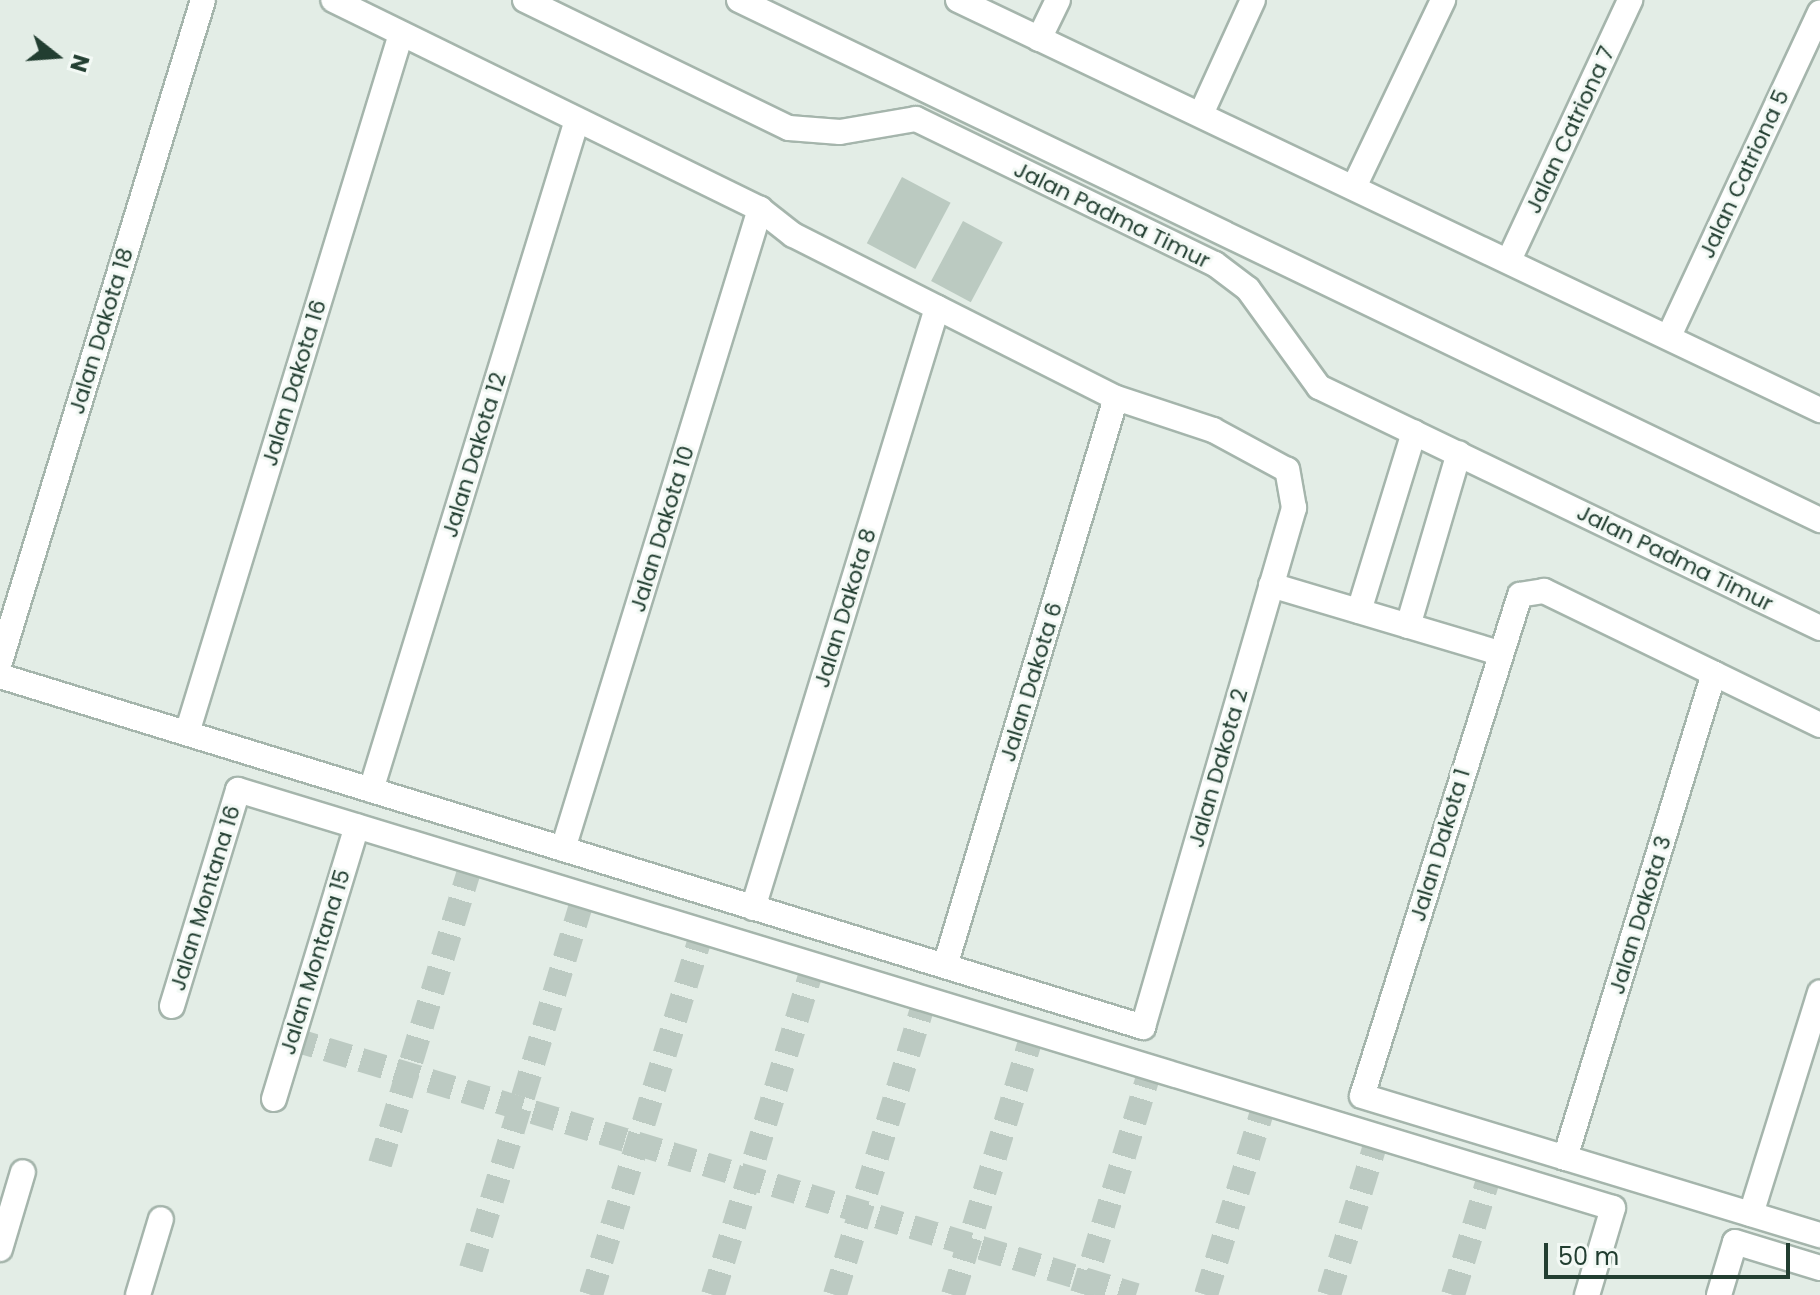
<!DOCTYPE html>
<html>
<head>
<meta charset="utf-8">
<style>
	body { margin:0 }
	#map { position:relative; width:1820px; height:1295px; overflow:hidden; background:#e3ede6; font-family:Poppins,sans-serif }
	div>[style] { position:absolute }
	.building>* { inset:0; background:#bbcac1; transform-origin:0 0 }
	.minor-tunnel>* { height:24px; margin-top:-12px; transform-origin:0; background:repeating-linear-gradient(90deg,#bccac2 0 24px,transparent 0 36px) }
	.roads { filter:drop-shadow(2px 0 #a5b5ac) drop-shadow(-2px 0 #a5b5ac) drop-shadow(0 2px #a5b5ac) drop-shadow(0 -2px #a5b5ac) }
	.minor>* { height:24px; margin:-12px; padding:0 12px; transform-origin:12px; border-radius:12px; background:#fff }
	span { translate:-50% -50%; white-space:nowrap; text-align:center; line-height:1.15; -webkit-text-stroke:6px #f3f9f5; paint-order:stroke }
	.street-label { font-size:22px; color:#223e31 }
	.north { position:absolute; left:16px; top:16px; width:80px; height:80px; -webkit-text-stroke:6px #f3f9f5; paint-order:stroke; rotate:107deg; font-size:22px; font-weight:700; line-height:32px; text-align:center; color:#223e31 }
	.north::after { content:''; display:block; margin:auto; width:28px; height:36px; background:#223e31; clip-path:polygon(50% 0,100% 100%,50% 72%,0 100%) }
	.scale { position:absolute; left:1544px; top:1243px; width:246px; height:36px; box-sizing:border-box; border:4px solid #223e31; border-top:0; padding-left:10px; font-size:24px; line-height:28px; white-space:nowrap; color:#223e31; -webkit-text-stroke:6px #f3f9f5; paint-order:stroke }
</style>
</head>
<body>
<div id="map">
	<div class="building">
		<i style="left:902px;top:177px;width:55px;height:75px;rotate:28deg"></i>
		<i style="left:963px;top:221px;width:45px;height:68px;rotate:28deg"></i>
	</div>
	<div class="minor-tunnel">
		<i style="left:292px;top:1039px;width:882px;rotate:16.87deg"></i>
		<i style="left:380px;top:1164px;width:317px;rotate:-73.1deg"></i>
		<i style="left:471px;top:1269px;width:391px;rotate:-73.2deg"></i>
		<i style="left:1082px;top:1294px;width:237px;rotate:-73.1deg"></i>
		<i style="left:591px;top:1295px;width:381px;rotate:-73deg"></i>
		<i style="left:713px;top:1295px;width:345px;rotate:-73.1deg"></i>
		<i style="left:835px;top:1295px;width:310px;rotate:-73.1deg"></i>
		<i style="left:953px;top:1295px;width:276px;rotate:-73.1deg"></i>
		<i style="left:1206px;top:1295px;width:202px;rotate:-73deg"></i>
		<i style="left:1329px;top:1295px;width:166px;rotate:-72.9deg"></i>
		<i style="left:1453px;top:1295px;width:131px;rotate:-73.1deg"></i>
	</div>
	<div class="roads">
		<div class="minor">
			<i style="left:525px;top:0;width:293px;rotate:25.9deg"></i>
			<i style="left:789px;top:128px;width:51px;rotate:4.5deg"></i>
			<i style="left:840px;top:132px;width:77px;rotate:-9.7deg"></i>
			<i style="left:916px;top:119px;width:332px;rotate:25.9deg"></i>
			<i style="left:1215px;top:264px;width:41px;rotate:37.1deg"></i>
			<i style="left:1248px;top:289px;width:121px;rotate:54.1deg"></i>
			<i style="left:1319px;top:387px;width:556px;rotate:25.69deg"></i>
			<i style="left:739px;top:0;width:1200px;rotate:25.69deg"></i>
			<i style="left:958px;top:0;width:955px;rotate:25.44deg"></i>
			<i style="left:1039px;top:39px;width:43px;rotate:-64deg"></i>
			<i style="left:1201px;top:114px;width:125px;rotate:-65.5deg"></i>
			<i style="left:1354px;top:187px;width:207px;rotate:-64.5deg"></i>
			<i style="left:1509px;top:260px;width:287px;rotate:-65deg"></i>
			<i style="left:1669px;top:336px;width:357px;rotate:-65deg"></i>
			<i style="left:1271px;top:585px;width:238px;rotate:16.6deg"></i>
			<i style="left:1359px;top:611px;width:187px;rotate:-72.9deg"></i>
			<i style="left:1408px;top:626px;width:180px;rotate:-73.6deg"></i>
			<i style="left:0;top:662px;width:692px;rotate:-72.95deg"></i>
			<i style="left:0;top:676px;width:1196px;rotate:17.07deg"></i>
			<i style="left:1143px;top:1027px;width:541px;rotate:-73.78deg"></i>
			<i style="left:1294px;top:508px;width:39px;rotate:-100deg"></i>
			<i style="left:1287px;top:470px;width:84px;rotate:-151.6deg"></i>
			<i style="left:1213px;top:430px;width:102px;rotate:-161.7deg"></i>
			<i style="left:1116px;top:398px;width:362px;rotate:-153.2deg"></i>
			<i style="left:793px;top:235px;width:42px;rotate:-141.8deg"></i>
			<i style="left:760px;top:209px;width:475px;rotate:-153.9deg"></i>
			<i style="left:1820px;top:725px;width:307px;rotate:-154.1deg"></i>
			<i style="left:1544px;top:591px;width:24px;rotate:171deg"></i>
			<i style="left:1520px;top:595px;width:525px;rotate:107.5deg"></i>
			<i style="left:1362px;top:1096px;width:479px;rotate:16.9deg"></i>
			<i style="left:187px;top:733px;width:731px;rotate:-72.98deg"></i>
			<i style="left:371px;top:790px;width:701px;rotate:-72.91deg"></i>
			<i style="left:563px;top:849px;width:670px;rotate:-72.89deg"></i>
			<i style="left:753px;top:908px;width:628px;rotate:-72.95deg"></i>
			<i style="left:945px;top:966px;width:593px;rotate:-73.25deg"></i>
			<i style="left:172px;top:1006px;width:226px;rotate:-73deg"></i>
			<i style="left:238px;top:790px;width:1437px;rotate:16.91deg"></i>
			<i style="left:1613px;top:1208px;width:91px;rotate:106.6deg"></i>
			<i style="left:274px;top:1099px;width:285px;rotate:-73.1deg"></i>
			<i style="left:1565px;top:1158px;width:507px;rotate:-72.92deg"></i>
			<i style="left:1751px;top:1214px;width:232px;rotate:-72.7deg"></i>
			<i style="left:0;top:1249px;width:80px;rotate:-73.4deg"></i>
			<i style="left:138px;top:1295px;width:79px;rotate:-73.2deg"></i>
			<i style="left:1719px;top:1295px;width:55px;rotate:-73.2deg"></i>
			<i style="left:1735px;top:1242px;width:89px;rotate:17deg"></i>
		</div>
	</div>
	<div class="street-label">
		<span style="left:1570px;top:130px;rotate:-65deg">Jalan Catriona 7</span>
		<span style="left:1744px;top:174px;rotate:-65deg">Jalan Catriona 5</span>
		<span style="left:1112px;top:215px;rotate:26deg">Jalan Padma Timur</span>
		<span style="left:101px;top:331px;rotate:-73deg">Jalan Dakota 18</span>
		<span style="left:294px;top:383px;rotate:-73deg">Jalan Dakota 16</span>
		<span style="left:474px;top:455px;rotate:-73deg">Jalan Dakota 12</span>
		<span style="left:662px;top:529px;rotate:-73deg">Jalan Dakota 10</span>
		<span style="left:1675px;top:558px;rotate:26deg">Jalan Padma Timur</span>
		<span style="left:845px;top:608px;rotate:-73deg">Jalan Dakota 8</span>
		<span style="left:1031px;top:682px;rotate:-73deg">Jalan Dakota 6</span>
		<span style="left:1218px;top:768px;rotate:-74deg">Jalan Dakota 2</span>
		<span style="left:1440px;top:845px;rotate:-73deg">Jalan Dakota 1</span>
		<span style="left:205px;top:898px;rotate:-73deg">Jalan Montana 16</span>
		<span style="left:1640px;top:915px;rotate:-73deg">Jalan Dakota 3</span>
		<span style="left:315px;top:962px;rotate:-73deg">Jalan Montana 15</span>
	</div>
	<div class="north">N</div>
	<div class="scale">50 m</div>
</div>
</body>
</html>
